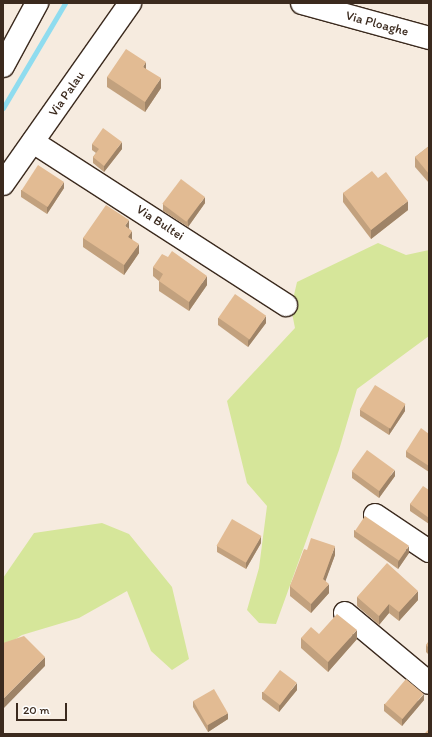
<!DOCTYPE html>
<html>
<head>
<meta charset="utf-8">
<style>
	body { margin:0 }
	#map { position:relative; width:432px; height:737px; overflow:hidden; background:#f6ebdf; font-family:Itim,sans-serif }
	div>[style] { position:absolute }
	.green>* { inset:0; background:#d6e69a }
	.stream>* { height:5px; margin:-2.5px; padding:0 2.5px; transform-origin:2.5px; border-radius:2.5px; background:#8fdcef }
	.roads { filter:drop-shadow(1px 0 #3b2a1e) drop-shadow(-1px 0 #3b2a1e) drop-shadow(0 1px #3b2a1e) drop-shadow(0 -1px #3b2a1e) }
	.minor>* { height:22px; margin:-11px; padding:0 11px; transform-origin:11px; border-radius:11px; background:#fff }
	.wall>* { inset:0; background:#c2a17e }
	.shaded-wall>* { inset:0; background:#9e8367 }
	.building>* { inset:0; background:#e2bb93; transform-origin:0 0 }
	span { translate:-50% -50%; white-space:nowrap; text-align:center; line-height:1.15; -webkit-text-stroke:3px #fff; paint-order:stroke }
	.street-label { font-size:13px; color:#3b2a1e }
	.frame { position:absolute; inset:0; border:4px solid #3b2a1e; pointer-events:none }
	.scale { position:absolute; left:16px; top:703px; width:51px; height:18px; box-sizing:border-box; border:2px solid #3b2a1e; border-top:0; padding-left:5px; font-size:12px; line-height:14px; white-space:nowrap; color:#3b2a1e; -webkit-text-stroke:3px #fff; paint-order:stroke }
</style>
</head>
<body>
<div id="map">
	<div class="green">
		<i style="clip-path:polygon(378px 243px,406px 255px,429px 250px,429px 336px,357px 389px,339px 450px,276px 624px,259px 623px,247px 610px,259px 568px,267px 506px,247px 483px,227px 401px,295px 328px,291px 308px,297px 282px)"></i>
		<i style="clip-path:polygon(102px 523px,129px 534px,172px 587px,189px 659px,172px 670px,151px 651px,127px 591px,79px 618px,22px 635px,3px 647px,3px 578px,34px 533px)"></i>
	</div>
	<div class="stream">
		<i style="left:3px;top:108px;width:122px;rotate:-59.4deg"></i>
	</div>
	<div class="roads">
		<div class="minor">
			<i style="left:302px;top:3px;width:132px;rotate:15.4deg"></i>
			<i style="left:3px;top:66px;width:72px;rotate:-61.6deg"></i>
			<i style="left:33px;top:142px;width:301px;rotate:32.8deg"></i>
			<i style="left:3px;top:184px;width:221px;rotate:-54.9deg"></i>
			<i style="left:375px;top:515px;width:65px;rotate:33.7deg"></i>
			<i style="left:345px;top:613px;width:109px;rotate:39.8deg"></i>
		</div>
	</div>
	<div class="wall">
		<i style="clip-path:polygon(146px 69px,161px 88px,145px 112px,107px 87px,107px 77px)"></i>
		<i style="clip-path:polygon(92px 144px,122px 149px,104px 172px,93px 163px,93px 157px,96px 153px,92px 150px)"></i>
		<i style="clip-path:polygon(429px 146px,429px 183px,415px 167px,415px 157px)"></i>
		<i style="clip-path:polygon(378px 178px,408px 210px,371px 239px,343px 202px,343px 193px)"></i>
		<i style="clip-path:polygon(64px 188px,47px 214px,21px 197px,21px 190px)"></i>
		<i style="clip-path:polygon(205px 203px,188px 227px,163px 211px,163px 204px)"></i>
		<i style="clip-path:polygon(129px 228px,132px 239px,139px 253px,124px 275px,83px 247px,83px 238px)"></i>
		<i style="clip-path:polygon(153px 267px,207px 285px,189px 311px,159px 291px,159px 281px,153px 276px)"></i>
		<i style="clip-path:polygon(218px 318px,266px 323px,248px 347px,218px 325px)"></i>
		<i style="clip-path:polygon(360px 410px,405px 411px,389px 435px,360px 416px)"></i>
		<i style="clip-path:polygon(429px 434px,429px 472px,406px 457px,406px 451px)"></i>
		<i style="clip-path:polygon(352px 471px,395px 476px,379px 498px,352px 478px)"></i>
		<i style="clip-path:polygon(429px 490px,429px 524px,410px 511px,410px 504px)"></i>
		<i style="clip-path:polygon(354px 530px,409px 553px,398px 569px,354px 537px)"></i>
		<i style="clip-path:polygon(261px 543px,246px 569px,217px 552px,217px 546px)"></i>
		<i style="clip-path:polygon(307px 550px,335px 555px,325px 581px,329px 593px,311px 613px,290px 596px,290px 586px)"></i>
		<i style="clip-path:polygon(357px 597px,418px 600px,399px 621px,389px 613px,379px 625px,357px 606px)"></i>
		<i style="clip-path:polygon(319px 634px,357px 639px,328px 672px,301px 648px,301px 638px)"></i>
		<i style="clip-path:polygon(429px 641px,429px 655px,426px 652px,426px 645px)"></i>
		<i style="clip-path:polygon(297px 690px,279px 712px,262px 699px,262px 692px)"></i>
		<i style="clip-path:polygon(424px 700px,402px 726px,384px 711px,384px 704px)"></i>
		<i style="clip-path:polygon(193px 701px,228px 719px,208px 732px,193px 707px)"></i>
	</div>
	<div class="shaded-wall">
		<i style="clip-path:polygon(146px 62px,146px 71px,143px 67px)"></i>
		<i style="clip-path:polygon(161px 78px,161px 88px,145px 112px,145px 102px)"></i>
		<i style="clip-path:polygon(122px 142px,122px 149px,104px 172px,104px 166px)"></i>
		<i style="clip-path:polygon(64px 182px,64px 188px,47px 214px,47px 207px)"></i>
		<i style="clip-path:polygon(205px 197px,205px 203px,188px 227px,188px 220px)"></i>
		<i style="clip-path:polygon(408px 201px,408px 210px,371px 239px,371px 230px)"></i>
		<i style="clip-path:polygon(129px 220px,129px 229px,125px 226px)"></i>
		<i style="clip-path:polygon(132px 231px,132px 240px,128px 237px)"></i>
		<i style="clip-path:polygon(139px 244px,139px 253px,124px 275px,124px 265px)"></i>
		<i style="clip-path:polygon(207px 276px,207px 285px,189px 311px,189px 302px)"></i>
		<i style="clip-path:polygon(266px 316px,266px 323px,248px 347px,248px 341px)"></i>
		<i style="clip-path:polygon(405px 404px,405px 411px,389px 435px,389px 428px)"></i>
		<i style="clip-path:polygon(395px 470px,395px 476px,379px 498px,379px 491px)"></i>
		<i style="clip-path:polygon(261px 536px,261px 543px,246px 569px,246px 562px)"></i>
		<i style="clip-path:polygon(335px 546px,335px 555px,323px 588px,323px 579px)"></i>
		<i style="clip-path:polygon(409px 546px,409px 553px,398px 569px,398px 562px)"></i>
		<i style="clip-path:polygon(329px 584px,329px 593px,311px 613px,311px 604px)"></i>
		<i style="clip-path:polygon(418px 591px,418px 600px,399px 621px,399px 612px)"></i>
		<i style="clip-path:polygon(389px 604px,389px 613px,379px 625px,379px 616px)"></i>
		<i style="clip-path:polygon(357px 630px,357px 639px,328px 672px,328px 662px)"></i>
		<i style="clip-path:polygon(45px 657px,45px 666px,3px 709px,3px 699px)"></i>
		<i style="clip-path:polygon(297px 683px,297px 690px,279px 712px,279px 706px)"></i>
		<i style="clip-path:polygon(424px 694px,424px 700px,402px 726px,402px 719px)"></i>
		<i style="clip-path:polygon(228px 713px,228px 719px,208px 732px,208px 725px)"></i>
		<i style="clip-path:polygon(4px 728px,4px 734px,3px 734px,3px 729px)"></i>
	</div>
	<div class="building">
		<i style="clip-path:polygon(126px 49px,146px 62px,143px 67px,161px 78px,145px 102px,107px 77px)"></i>
		<i style="clip-path:polygon(103px 128px,122px 142px,104px 166px,93px 157px,99px 149px,92px 144px)"></i>
		<i style="clip-path:polygon(429px 146px,429px 174px,415px 157px)"></i>
		<i style="left:38px;top:165px;width:31px;height:30px;rotate:33deg"></i>
		<i style="clip-path:polygon(372px 171px,378px 178px,386px 172px,408px 201px,371px 230px,343px 193px)"></i>
		<i style="left:181px;top:179px;width:30px;height:31px;rotate:37deg"></i>
		<i style="clip-path:polygon(106px 205px,129px 220px,125px 226px,132px 231px,128px 237px,139px 244px,124px 265px,83px 238px)"></i>
		<i style="clip-path:polygon(172px 251px,207px 276px,189px 302px,159px 281px,163px 274px,153px 267px,162px 254px,168px 257px)"></i>
		<i style="left:235px;top:294px;width:38px;height:29px;rotate:35deg"></i>
		<i style="left:375px;top:385px;width:36px;height:29px;rotate:32deg"></i>
		<i style="clip-path:polygon(421px 428px,429px 434px,429px 466px,406px 451px)"></i>
		<i style="left:367px;top:450px;width:34px;height:26px;rotate:36deg"></i>
		<i style="clip-path:polygon(423px 486px,429px 490px,429px 518px,410px 504px)"></i>
		<i style="left:365px;top:516px;width:53px;height:18px;rotate:34deg"></i>
		<i style="left:232px;top:519px;width:34px;height:31px;rotate:30deg"></i>
		<i style="clip-path:polygon(311px 538px,335px 546px,323px 579px,329px 584px,311px 604px,290px 586px,304px 549px,307px 550px)"></i>
		<i style="clip-path:polygon(387px 563px,418px 591px,399px 612px,389px 604px,379px 616px,357px 597px)"></i>
		<i style="clip-path:polygon(337px 614px,357px 630px,328px 662px,301px 638px,311px 627px,319px 634px)"></i>
		<i style="clip-path:polygon(24px 636px,45px 657px,3px 699px,3px 643px)"></i>
		<i style="clip-path:polygon(429px 641px,429px 648px,426px 645px)"></i>
		<i style="left:280px;top:670px;width:21px;height:28px;rotate:37deg"></i>
		<i style="left:406px;top:679px;width:23px;height:33px;rotate:40deg"></i>
		<i style="left:214px;top:689px;width:28px;height:24px;rotate:60deg"></i>
		<i style="clip-path:polygon(429px 729px,429px 734px,424px 734px)"></i>
	</div>
	<div class="street-label">
		<span style="left:377px;top:24px;rotate:15deg">Via Ploaghe</span>
		<span style="left:67px;top:94px;rotate:-55deg">Via Palau</span>
		<span style="left:160px;top:223px;rotate:33deg">Via Bultei</span>
	</div>
	<div class="frame"></div>
	<div class="scale">20 m</div>
</div>
</body>
</html>
